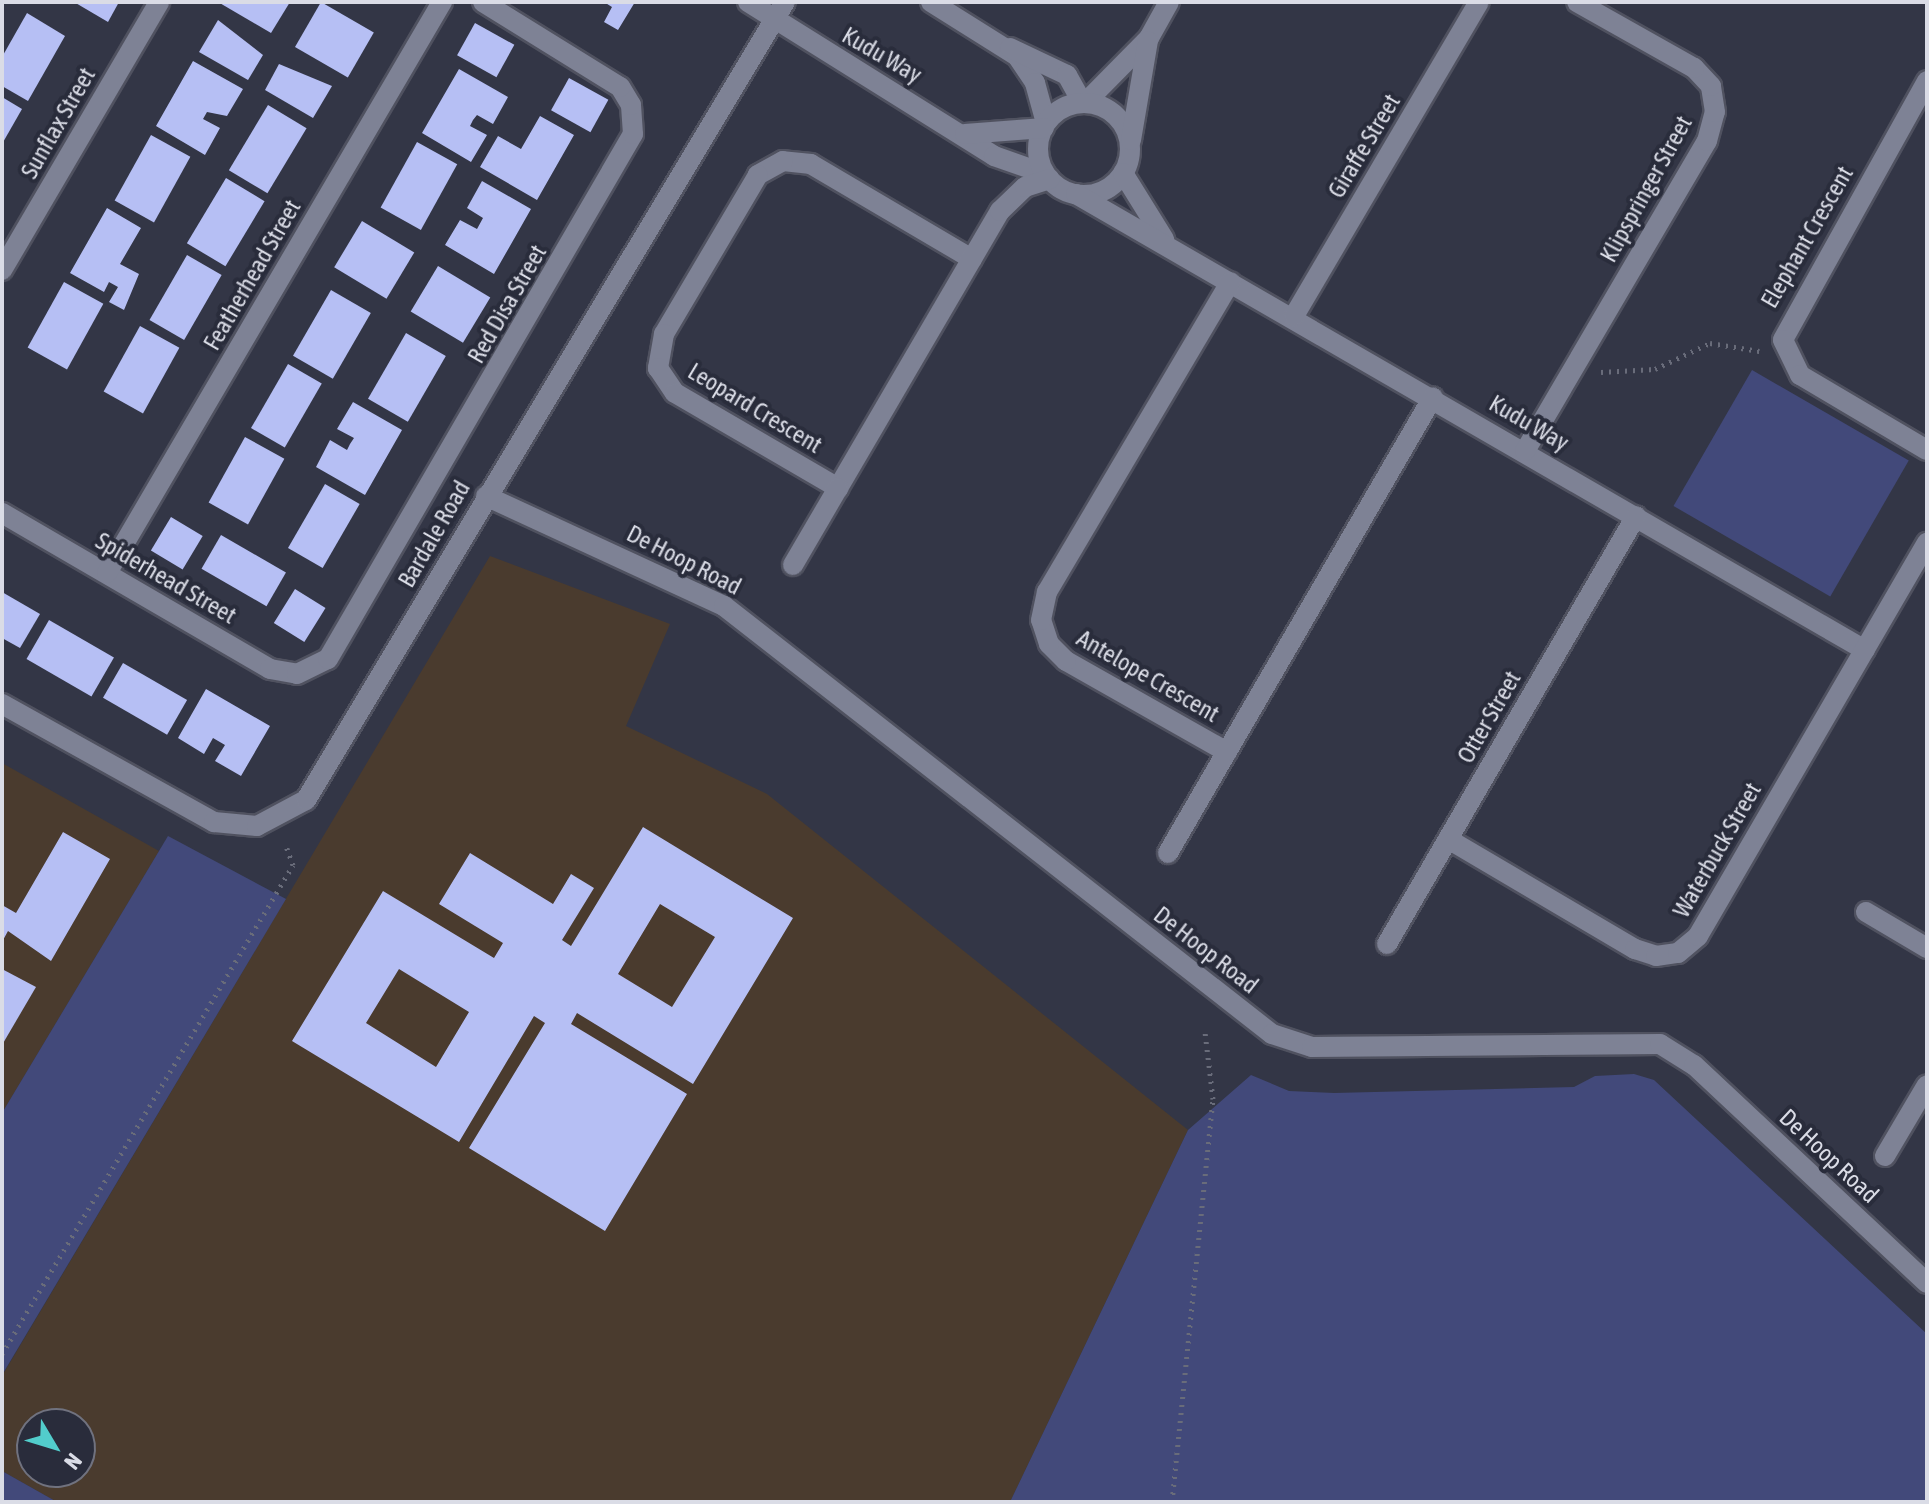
<!DOCTYPE html>
<html>
<head>
<meta charset="utf-8">
<style>
	body { margin:0 }
	#map { position:relative; width:1929px; height:1504px; overflow:hidden; background:#333646; font-family:"Asap Condensed",sans-serif }
	div>[style] { position:absolute }
	.education>* { inset:0; background:#4a3b2e }
	.green>* { inset:0; background:#42497a; transform-origin:0 0 }
	.building>* { inset:0; background:#b6bff4; transform-origin:0 0 }
	.path>* { height:5px; margin-top:-2.5px; transform-origin:0; background:repeating-linear-gradient(90deg,#696c7a 0 2px,transparent 0 8px) }
	.roads { filter:drop-shadow(2px 0 #505260) drop-shadow(-2px 0 #505260) drop-shadow(0 2px #505260) drop-shadow(0 -2px #505260) }
	.minor>* { height:20px; margin:-10px; padding:0 10px; transform-origin:10px; border-radius:10px; background:#7e8295 }
	.minor>.ring { margin:-10px; padding:0; box-sizing:content-box; background:none; border:20px solid #7e8295; border-radius:50% }
	span { translate:-50% -50%; white-space:nowrap; text-align:center; line-height:1.15; -webkit-text-stroke:8px #292c3b; paint-order:stroke }
	.street-label { font-size:24px; color:#dadce6 }
	.frame { position:absolute; inset:0; border:4px solid #dadce6; pointer-events:none }
	.north { position:absolute; left:16px; top:1408px; width:80px; height:80px; box-sizing:border-box; background:#292c3b; border:2px solid #70727f; border-radius:50%; rotate:128deg; font-size:22px; font-weight:700; line-height:32px; text-align:center; color:#dadce6 }
	.north::after { content:''; display:block; margin:auto; width:28px; height:36px; background:#52cdcc; clip-path:polygon(50% 0,100% 100%,50% 72%,0 100%) }
</style>
</head>
<body>
<div id="map">
	<div class="education">
		<i style="clip-path:polygon(evenodd,490px 556px,670px 624px,626px 726px,767px 794px,1188px 1130px,1010px 1502px,57px 1502px,2px 1471px,2px 1376px,490px 556px,32px 1424px,80px 1424px,80px 1472px,32px 1472px,32px 1424px)"></i>
		<i style="clip-path:polygon(2px 763px,159px 851px,2px 1113px)"></i>
	</div>
	<div class="green">
		<i style="left:1752px;top:370px;width:181px;height:157px;rotate:30deg"></i>
		<i style="clip-path:polygon(168px 836px,286px 899px,2px 1375px,2px 1113px)"></i>
		<i style="clip-path:polygon(1251px 1075px,1289px 1091px,1334px 1093px,1574px 1087px,1595px 1076px,1634px 1074px,1654px 1080px,1927px 1334px,1927px 1502px,1010px 1502px,1188px 1130px)"></i>
		<i style="clip-path:polygon(2px 1471px,57px 1502px,2px 1502px)"></i>
	</div>
	<div class="building">
		<i style="clip-path:polygon(74px 2px,119px 2px,108px 22px)"></i>
		<i style="clip-path:polygon(218px 2px,290px 2px,271px 33px)"></i>
		<i style="left:321px;top:2px;width:61px;height:52px;rotate:30deg"></i>
		<i style="clip-path:polygon(604px 2px,635px 2px,618px 30px,604px 22px,612px 7px)"></i>
		<i style="clip-path:polygon(27px 13px,65px 36px,28px 101px,2px 86px,2px 57px)"></i>
		<i style="clip-path:polygon(218px 20px,263px 55px,248px 80px,199px 52px)"></i>
		<i style="left:475px;top:23px;width:45px;height:37px;rotate:29deg"></i>
		<i style="clip-path:polygon(193px 61px,243px 89px,227px 116px,207px 112px,203px 119px,220px 128px,205px 155px,156px 126px)"></i>
		<i style="clip-path:polygon(279px 64px,332px 86px,313px 118px,265px 90px)"></i>
		<i style="clip-path:polygon(459px 69px,508px 97px,493px 124px,477px 115px,473px 120px,470px 126px,487px 135px,471px 162px,422px 133px)"></i>
		<i style="left:569px;top:78px;width:45px;height:37px;rotate:29deg"></i>
		<i style="clip-path:polygon(2px 97px,22px 109px,2px 144px)"></i>
		<i style="left:268px;top:105px;width:45px;height:76px;rotate:31deg"></i>
		<i style="clip-path:polygon(540px 116px,574px 135px,537px 200px,480px 167px,498px 136px,521px 149px)"></i>
		<i style="left:151px;top:135px;width:45px;height:75px;rotate:29deg"></i>
		<i style="left:417px;top:142px;width:46px;height:75px;rotate:29deg"></i>
		<i style="left:226px;top:178px;width:45px;height:76px;rotate:31deg"></i>
		<i style="clip-path:polygon(482px 181px,531px 209px,494px 274px,445px 245px,460px 220px,477px 229px,483px 218px,467px 208px)"></i>
		<i style="clip-path:polygon(107px 208px,141px 228px,120px 264px,139px 274px,124px 310px,109px 302px,118px 287px,109px 282px,104px 292px,70px 273px)"></i>
		<i style="left:362px;top:221px;width:61px;height:54px;rotate:31deg"></i>
		<i style="left:187px;top:255px;width:40px;height:75px;rotate:30deg"></i>
		<i style="left:438px;top:266px;width:61px;height:53px;rotate:31deg"></i>
		<i style="left:64px;top:282px;width:45px;height:75px;rotate:29deg"></i>
		<i style="left:331px;top:290px;width:46px;height:76px;rotate:30deg"></i>
		<i style="left:140px;top:326px;width:45px;height:75px;rotate:29deg"></i>
		<i style="left:406px;top:333px;width:46px;height:76px;rotate:30deg"></i>
		<i style="left:288px;top:364px;width:39px;height:74px;rotate:30deg"></i>
		<i style="clip-path:polygon(353px 402px,402px 430px,365px 495px,316px 467px,330px 440px,347px 450px,350px 444px,354px 438px,337px 429px)"></i>
		<i style="left:245px;top:437px;width:45px;height:75px;rotate:29deg"></i>
		<i style="left:325px;top:484px;width:40px;height:74px;rotate:30deg"></i>
		<i style="left:171px;top:517px;width:37px;height:39px;rotate:31deg"></i>
		<i style="left:221px;top:535px;width:75px;height:39px;rotate:30deg"></i>
		<i style="left:295px;top:589px;width:36px;height:40px;rotate:32deg"></i>
		<i style="clip-path:polygon(2px 592px,40px 614px,20px 648px,2px 638px)"></i>
		<i style="left:49px;top:620px;width:75px;height:45px;rotate:30deg"></i>
		<i style="left:123px;top:663px;width:74px;height:40px;rotate:30deg"></i>
		<i style="clip-path:polygon(206px 689px,270px 726px,241px 776px,215px 761px,225px 745px,213px 738px,204px 754px,178px 738px)"></i>
		<i style="clip-path:polygon(evenodd,643px 827px,793px 918px,693px 1084px,577px 1013px,571px 1024px,687px 1094px,605px 1231px,469px 1148px,545px 1023px,534px 1016px,459px 1142px,292px 1041px,383px 891px,494px 958px,503px 943px,439px 904px,470px 853px,553px 904px,571px 874px,594px 888px,562px 940px,571px 946px,643px 827px,660px 904px,715px 937px,672px 1007px,618px 974px,660px 904px,643px 827px,399px 969px,469px 1012px,436px 1067px,366px 1023px,399px 969px)"></i>
		<i style="clip-path:polygon(63px 832px,110px 859px,51px 961px,8px 931px,2px 942px,2px 905px,16px 913px)"></i>
		<i style="clip-path:polygon(2px 969px,36px 987px,2px 1045px)"></i>
	</div>
	<div class="path">
		<i style="left:1601px;top:372px;width:54px;rotate:-3.2deg"></i>
		<i style="left:1655px;top:369px;width:61px;rotate:-25.3deg"></i>
		<i style="left:1710px;top:343px;width:50px;rotate:9.3deg"></i>
		<i style="left:2px;top:1354px;width:569px;rotate:-59.24deg"></i>
		<i style="left:293px;top:865px;width:23px;rotate:-110deg"></i>
		<i style="left:1172px;top:1502px;width:405px;rotate:-84.2deg"></i>
		<i style="left:1213px;top:1099px;width:67px;rotate:-96.8deg"></i>
	</div>
	<div class="roads">
		<div class="minor">
			<i style="left:748px;top:2px;width:290px;rotate:32deg"></i>
			<i style="left:994px;top:156px;width:54px;rotate:19.4deg"></i>
			<i style="left:931px;top:2px;width:102px;rotate:32.1deg"></i>
			<i style="left:1017px;top:56px;width:32px;rotate:56deg"></i>
			<i style="left:1035px;top:83px;width:41px;rotate:74.6deg"></i>
			<i style="left:1010px;top:48px;width:63px;rotate:25.3deg"></i>
			<i style="left:1067px;top:75px;width:31px;rotate:61deg"></i>
			<i style="left:1927px;top:81px;width:296px;rotate:119.1deg"></i>
			<i style="left:1783px;top:340px;width:39px;rotate:64deg"></i>
			<i style="left:1800px;top:375px;width:147px;rotate:30.6deg"></i>
			<i style="left:1085px;top:103px;width:91px;rotate:-45.4deg"></i>
			<i style="left:1149px;top:38px;width:41px;rotate:-60.9deg"></i>
			<i class="ring" style="left:1038px;top:103px;width:72px;height:72px"></i>
			<i style="left:965px;top:134px;width:79px;rotate:-4.3deg"></i>
			<i style="left:1131px;top:140px;width:100px;rotate:-80.3deg"></i>
			<i style="left:1123px;top:173px;width:78px;rotate:58.2deg"></i>
			<i style="left:1076px;top:194px;width:911px;rotate:30.03deg"></i>
			<i style="left:972px;top:259px;width:187px;rotate:-149.5deg"></i>
			<i style="left:811px;top:164px;width:28px;rotate:-174deg"></i>
			<i style="left:783px;top:161px;width:29px;rotate:151deg"></i>
			<i style="left:758px;top:175px;width:185px;rotate:120.6deg"></i>
			<i style="left:664px;top:334px;width:35px;rotate:100deg"></i>
			<i style="left:658px;top:368px;width:30px;rotate:56deg"></i>
			<i style="left:675px;top:393px;width:189px;rotate:30.2deg"></i>
			<i style="left:838px;top:488px;width:321px;rotate:-59.7deg"></i>
			<i style="left:1000px;top:211px;width:35px;rotate:-44deg"></i>
			<i style="left:1025px;top:187px;width:26px;rotate:-18deg"></i>
			<i style="left:2px;top:270px;width:311px;rotate:-59.6deg"></i>
			<i style="left:1294px;top:316px;width:364px;rotate:-59.5deg"></i>
			<i style="left:1525px;top:451px;width:359px;rotate:-59.6deg"></i>
			<i style="left:1707px;top:141px;width:30px;rotate:-75deg"></i>
			<i style="left:1715px;top:112px;width:26px;rotate:-99deg"></i>
			<i style="left:1711px;top:86px;width:25px;rotate:-133deg"></i>
			<i style="left:1694px;top:68px;width:134px;rotate:-150.6deg"></i>
			<i style="left:486px;top:496px;width:262px;rotate:24.8deg"></i>
			<i style="left:724px;top:606px;width:695px;rotate:37.99deg"></i>
			<i style="left:1272px;top:1034px;width:42px;rotate:18deg"></i>
			<i style="left:1312px;top:1047px;width:348px;rotate:-0.5deg"></i>
			<i style="left:1660px;top:1044px;width:40px;rotate:32deg"></i>
			<i style="left:1694px;top:1065px;width:319px;rotate:43.1deg"></i>
			<i style="left:2px;top:513px;width:310px;rotate:30.2deg"></i>
			<i style="left:270px;top:669px;width:27px;rotate:10deg"></i>
			<i style="left:297px;top:674px;width:34px;rotate:-26deg"></i>
			<i style="left:328px;top:659px;width:607px;rotate:-59.85deg"></i>
			<i style="left:633px;top:134px;width:29px;rotate:-94deg"></i>
			<i style="left:631px;top:105px;width:21px;rotate:-121deg"></i>
			<i style="left:620px;top:87px;width:161px;rotate:-148.2deg"></i>
			<i style="left:793px;top:565px;width:89px;rotate:-59.7deg"></i>
			<i style="left:107px;top:573px;width:662px;rotate:-59.6deg"></i>
			<i style="left:2px;top:704px;width:243px;rotate:29.1deg"></i>
			<i style="left:214px;top:822px;width:43px;rotate:5.3deg"></i>
			<i style="left:257px;top:826px;width:55px;rotate:-28deg"></i>
			<i style="left:306px;top:800px;width:931px;rotate:-59.03deg"></i>
			<i style="left:1227px;top:752px;width:185px;rotate:-150.5deg"></i>
			<i style="left:1066px;top:661px;width:24px;rotate:-135deg"></i>
			<i style="left:1049px;top:644px;width:25px;rotate:-108deg"></i>
			<i style="left:1041px;top:620px;width:29px;rotate:-78deg"></i>
			<i style="left:1047px;top:592px;width:360px;rotate:-59.4deg"></i>
			<i style="left:1448px;top:839px;width:217px;rotate:30.5deg"></i>
			<i style="left:1635px;top:949px;width:22px;rotate:18deg"></i>
			<i style="left:1656px;top:956px;width:22px;rotate:-8deg"></i>
			<i style="left:1678px;top:953px;width:26px;rotate:-40deg"></i>
			<i style="left:1698px;top:936px;width:455px;rotate:-59.8deg"></i>
			<i style="left:1168px;top:853px;width:527px;rotate:-59.84deg"></i>
			<i style="left:1866px;top:912px;width:71px;rotate:30.5deg"></i>
			<i style="left:1387px;top:944px;width:495px;rotate:-59.8deg"></i>
			<i style="left:1885px;top:1156px;width:82px;rotate:-59.4deg"></i>
		</div>
	</div>
	<div class="street-label">
		<span style="left:882px;top:55px;rotate:30deg">Kudu Way</span>
		<span style="left:58px;top:123px;rotate:-60deg">Sunflax Street</span>
		<span style="left:1364px;top:146px;rotate:-59deg">Giraffe Street</span>
		<span style="left:1646px;top:189px;rotate:-61deg">Klipspringer Street</span>
		<span style="left:1807px;top:237px;rotate:-60deg">Elephant Crescent</span>
		<span style="left:252px;top:275px;rotate:-60deg">Featherhead Street</span>
		<span style="left:507px;top:304px;rotate:-60deg">Red Disa Street</span>
		<span style="left:755px;top:408px;rotate:31deg">Leopard Crescent</span>
		<span style="left:1529px;top:423px;rotate:30deg">Kudu Way</span>
		<span style="left:434px;top:534px;rotate:-60deg">Bardale Road</span>
		<span style="left:684px;top:560px;rotate:27deg">De Hoop Road</span>
		<span style="left:166px;top:578px;rotate:30deg">Spiderhead Street</span>
		<span style="left:1148px;top:676px;rotate:30deg">Antelope Crescent</span>
		<span style="left:1489px;top:717px;rotate:-60deg">Otter Street</span>
		<span style="left:1717px;top:850px;rotate:-60deg">Waterbuck Street</span>
		<span style="left:1206px;top:950px;rotate:38deg">De Hoop Road</span>
		<span style="left:1829px;top:1156px;rotate:43deg">De Hoop Road</span>
	</div>
	<div class="frame"></div>
	<div class="north">N</div>
</div>
</body>
</html>
